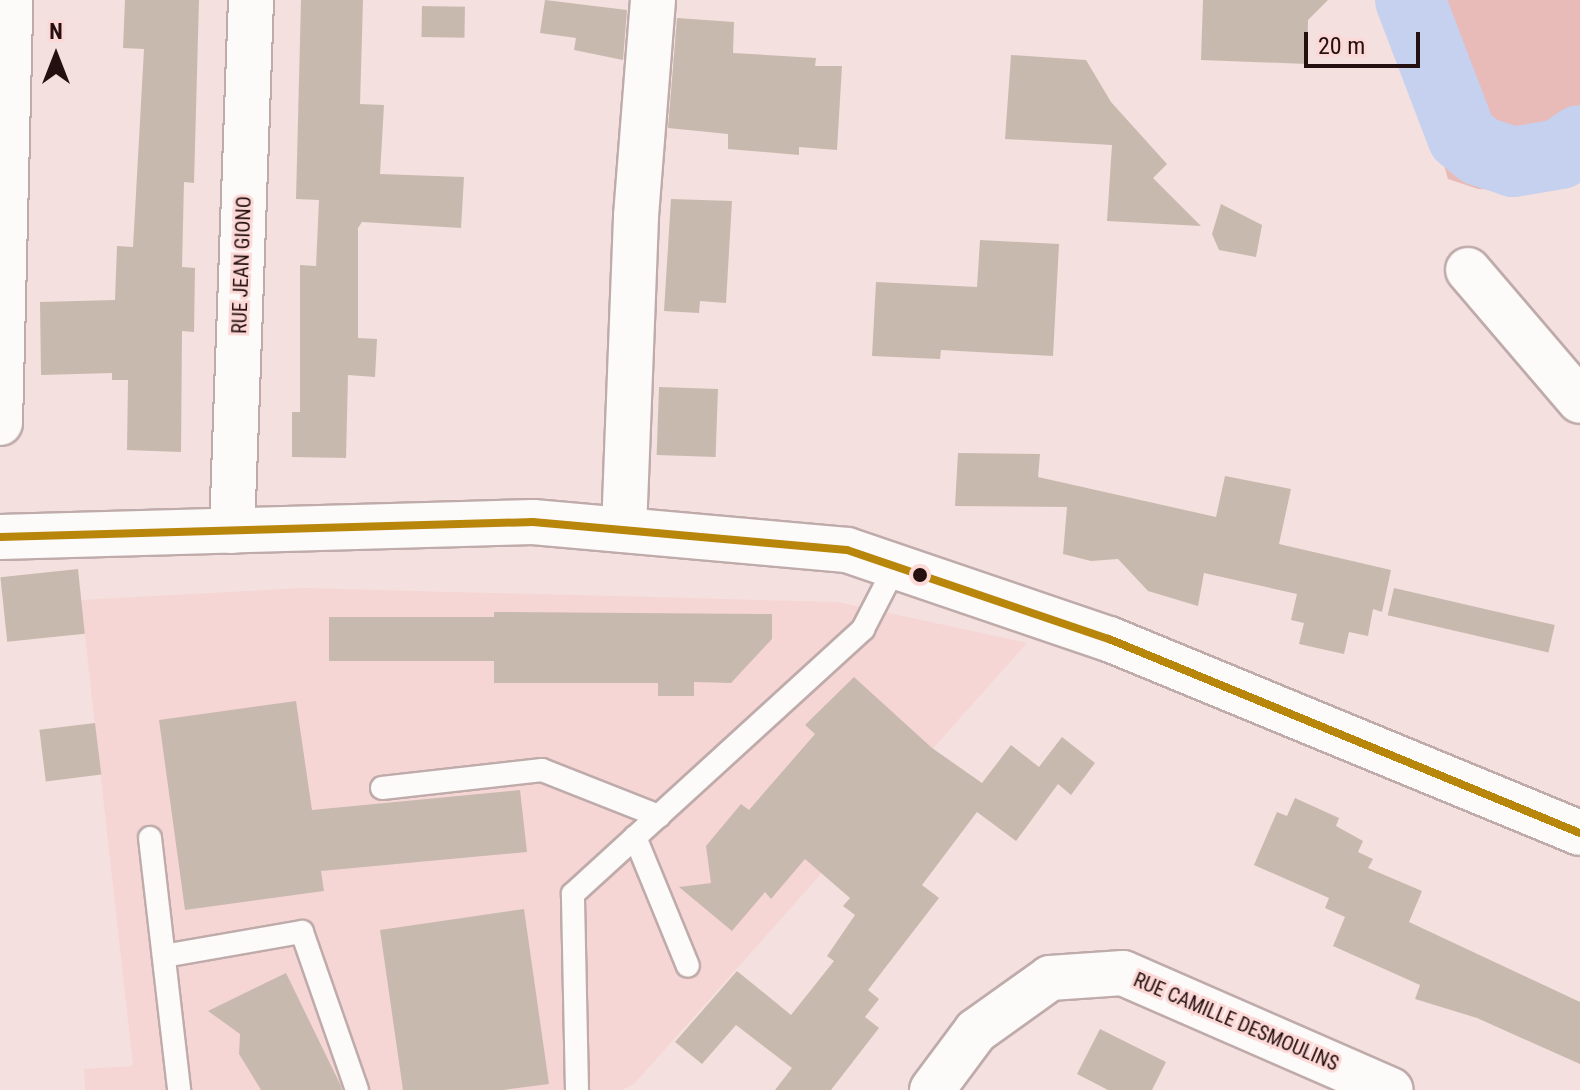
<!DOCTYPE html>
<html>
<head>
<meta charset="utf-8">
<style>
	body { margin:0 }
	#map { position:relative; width:1580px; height:1090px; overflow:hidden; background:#f4e0de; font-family:"Roboto Condensed",sans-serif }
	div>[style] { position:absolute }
	.built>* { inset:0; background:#f6d6d5 }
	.forest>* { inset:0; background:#e8bab8 }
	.river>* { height:70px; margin:-35px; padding:0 35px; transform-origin:35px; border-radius:35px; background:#c6d1ef }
	.building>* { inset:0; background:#c8b9ae; transform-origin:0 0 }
	.roads { filter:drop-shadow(2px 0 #beabaa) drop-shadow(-2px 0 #beabaa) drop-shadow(0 2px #beabaa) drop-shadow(0 -2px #beabaa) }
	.lane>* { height:22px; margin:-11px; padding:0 11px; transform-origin:11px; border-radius:11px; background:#fdfafa }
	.street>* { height:44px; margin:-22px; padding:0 22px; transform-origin:22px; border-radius:22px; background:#fdfafa }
	.secondary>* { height:44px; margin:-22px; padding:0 22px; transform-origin:22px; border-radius:22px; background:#fdfafa }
	.bus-1>* { height:8px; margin:-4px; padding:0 4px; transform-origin:4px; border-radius:4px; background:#b8860b }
	.dots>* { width:22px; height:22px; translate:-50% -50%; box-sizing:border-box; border:4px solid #fcd8d6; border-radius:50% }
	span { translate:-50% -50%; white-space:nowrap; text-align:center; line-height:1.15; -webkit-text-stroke:6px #fcd8d6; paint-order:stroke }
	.street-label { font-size:20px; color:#241010 }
	.north { position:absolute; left:16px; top:16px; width:80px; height:80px; -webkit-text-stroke:6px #fcd8d6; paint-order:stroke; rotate:0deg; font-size:22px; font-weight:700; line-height:32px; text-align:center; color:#241010 }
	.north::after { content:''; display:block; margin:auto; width:28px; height:36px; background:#241010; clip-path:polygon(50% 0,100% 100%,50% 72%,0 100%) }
	.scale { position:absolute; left:1304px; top:32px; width:116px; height:36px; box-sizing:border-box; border:4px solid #241010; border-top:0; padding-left:10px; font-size:24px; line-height:28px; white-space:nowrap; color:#241010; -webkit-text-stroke:6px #fcd8d6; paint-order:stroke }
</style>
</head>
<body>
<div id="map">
	<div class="built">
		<i style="clip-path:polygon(303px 588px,838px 602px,1027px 643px,634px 1084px,622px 1090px,85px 1090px,84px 1069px,133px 1066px,81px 600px)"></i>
	</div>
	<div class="forest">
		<i style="clip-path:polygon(1397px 0,1580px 0,1580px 168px,1526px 190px,1478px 189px,1448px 179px)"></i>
	</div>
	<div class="river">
		<i style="left:1410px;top:0;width:146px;rotate:69.1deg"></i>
		<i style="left:1462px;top:136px;width:23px;rotate:40deg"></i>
		<i style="left:1480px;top:151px;width:35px;rotate:18deg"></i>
		<i style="left:1513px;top:162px;width:48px;rotate:-9.7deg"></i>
		<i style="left:1560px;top:154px;width:24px;rotate:-35deg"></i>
	</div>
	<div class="building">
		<i style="clip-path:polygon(125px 0,199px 0,194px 183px,184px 182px,182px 267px,195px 268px,194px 332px,182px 331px,181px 452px,127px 450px,128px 380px,112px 380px,112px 373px,41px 375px,40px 302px,115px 300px,117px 246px,133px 247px,144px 49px,123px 48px)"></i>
		<i style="clip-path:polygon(301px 0,363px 0,360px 104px,384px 105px,380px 174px,464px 177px,461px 228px,362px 222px,358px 228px,358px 338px,377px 339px,375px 377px,348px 375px,346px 458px,292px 457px,292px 412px,300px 412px,300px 265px,316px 266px,319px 200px,296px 199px)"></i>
		<i style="clip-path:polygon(545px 0,627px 10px,623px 60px,574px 50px,576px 38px,540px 33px)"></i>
		<i style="clip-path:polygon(1203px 0,1328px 0,1308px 20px,1307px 64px,1201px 60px)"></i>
		<i style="left:422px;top:6px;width:43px;height:31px;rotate:1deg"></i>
		<i style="clip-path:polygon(677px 18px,734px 22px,733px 53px,816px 58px,815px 66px,842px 66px,837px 150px,799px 147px,799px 155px,728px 149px,728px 134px,668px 128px)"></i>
		<i style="clip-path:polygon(1011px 55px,1086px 60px,1111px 102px,1167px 164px,1153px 178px,1201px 226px,1107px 221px,1112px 145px,1005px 139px)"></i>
		<i style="clip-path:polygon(671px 199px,732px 201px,726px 303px,700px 301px,699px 313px,664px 311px)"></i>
		<i style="clip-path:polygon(1221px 204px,1262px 225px,1256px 257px,1219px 250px,1212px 234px)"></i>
		<i style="clip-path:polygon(980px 240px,1059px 244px,1053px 356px,941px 350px,940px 359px,872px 356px,876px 282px,977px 287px)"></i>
		<i style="left:659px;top:387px;width:59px;height:68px;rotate:2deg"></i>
		<i style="clip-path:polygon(958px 453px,1040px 454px,1038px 477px,1216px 517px,1225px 476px,1291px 489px,1279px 544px,1391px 570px,1382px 612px,1373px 609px,1368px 636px,1349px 632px,1344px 654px,1299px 644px,1304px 623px,1291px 620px,1297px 594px,1204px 573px,1198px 606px,1148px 591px,1118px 559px,1091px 561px,1063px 554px,1067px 507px,955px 506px)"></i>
		<i style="left:78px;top:569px;width:65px;height:78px;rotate:84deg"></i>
		<i style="left:1394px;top:588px;width:165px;height:28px;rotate:13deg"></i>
		<i style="clip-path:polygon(494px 612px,772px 614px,772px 639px,731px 683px,694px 682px,694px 696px,658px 696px,658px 683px,494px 683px,494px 661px,329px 661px,329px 617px,494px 617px)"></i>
		<i style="clip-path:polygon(854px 677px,932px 748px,982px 783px,1011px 745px,1039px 767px,1062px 737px,1095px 763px,1071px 795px,1058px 784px,1016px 841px,977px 812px,922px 885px,939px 898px,868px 990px,879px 999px,865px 1017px,879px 1028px,831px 1090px,775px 1090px,792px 1068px,736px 1025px,702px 1064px,675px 1042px,737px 971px,791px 1015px,834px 961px,827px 956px,855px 915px,843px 906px,850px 898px,805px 859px,771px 899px,765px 892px,732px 931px,679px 887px,711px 883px,706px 846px,741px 804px,749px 810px,815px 734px,805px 725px)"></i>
		<i style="clip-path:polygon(296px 701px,312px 810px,520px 790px,527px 852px,321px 871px,324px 891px,185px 910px,159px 720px)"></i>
		<i style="left:95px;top:723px;width:52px;height:56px;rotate:83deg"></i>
		<i style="clip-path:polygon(1295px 798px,1339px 818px,1336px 826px,1363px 841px,1358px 852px,1373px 859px,1368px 868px,1422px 891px,1409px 922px,1580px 1002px,1580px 1064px,1477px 1018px,1415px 999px,1420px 985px,1333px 946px,1345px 917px,1325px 908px,1329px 898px,1254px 865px,1277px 812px,1287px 816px)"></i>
		<i style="clip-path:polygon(524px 909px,549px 1084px,503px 1090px,403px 1090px,380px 930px)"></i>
		<i style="clip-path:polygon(286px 973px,341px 1086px,342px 1090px,261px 1090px,239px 1054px,240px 1034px,208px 1011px)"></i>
		<i style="clip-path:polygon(1100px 1029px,1166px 1062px,1152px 1090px,1108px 1090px,1077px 1074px)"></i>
	</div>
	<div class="roads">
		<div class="lane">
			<i style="left:382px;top:788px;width:161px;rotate:-6.4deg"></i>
			<i style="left:542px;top:770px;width:126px;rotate:21.5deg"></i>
			<i style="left:635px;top:837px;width:139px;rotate:67.7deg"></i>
			<i style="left:150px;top:838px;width:254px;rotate:83.4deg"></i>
			<i style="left:164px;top:956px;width:140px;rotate:-9.9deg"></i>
			<i style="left:302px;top:932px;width:167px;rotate:70.8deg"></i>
			<i style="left:577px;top:1090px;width:196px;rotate:-91.2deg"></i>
			<i style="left:573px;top:894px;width:393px;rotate:-42.4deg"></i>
			<i style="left:863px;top:629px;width:70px;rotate:-62.7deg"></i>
		</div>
		<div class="street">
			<i style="left:1468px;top:270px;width:172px;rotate:49.5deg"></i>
			<i style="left:0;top:423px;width:423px;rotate:-88.6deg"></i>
			<i style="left:624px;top:530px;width:314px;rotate:-87.8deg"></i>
			<i style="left:636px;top:216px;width:217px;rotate:-85.5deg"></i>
			<i style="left:232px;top:531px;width:531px;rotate:-87.95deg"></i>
			<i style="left:932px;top:1090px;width:74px;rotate:-53.3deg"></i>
			<i style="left:976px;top:1031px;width:91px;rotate:-35.6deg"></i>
			<i style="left:1050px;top:978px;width:73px;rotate:-3.9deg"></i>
			<i style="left:1123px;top:973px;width:292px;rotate:23.6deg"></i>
		</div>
		<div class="secondary">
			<i style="left:0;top:537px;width:533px;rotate:-1.61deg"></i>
			<i style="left:533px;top:522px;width:315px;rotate:5.1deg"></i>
			<i style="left:847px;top:550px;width:277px;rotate:18.8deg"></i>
			<i style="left:1109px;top:639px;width:509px;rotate:22.39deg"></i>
		</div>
	</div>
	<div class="bus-1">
		<i style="left:0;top:537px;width:533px;rotate:-1.61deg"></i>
		<i style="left:533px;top:522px;width:315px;rotate:5.1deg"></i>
		<i style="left:847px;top:550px;width:277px;rotate:18.8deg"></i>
		<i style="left:1109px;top:639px;width:509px;rotate:22.39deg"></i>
	</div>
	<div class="dots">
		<i style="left:920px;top:575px;background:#241010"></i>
	</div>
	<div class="street-label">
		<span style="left:242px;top:265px;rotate:-88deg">RUE JEAN GIONO</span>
		<span style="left:1236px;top:1022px;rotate:23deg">RUE CAMILLE DESMOULINS</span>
	</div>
	<div class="north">N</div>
	<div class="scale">20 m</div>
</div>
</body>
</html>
